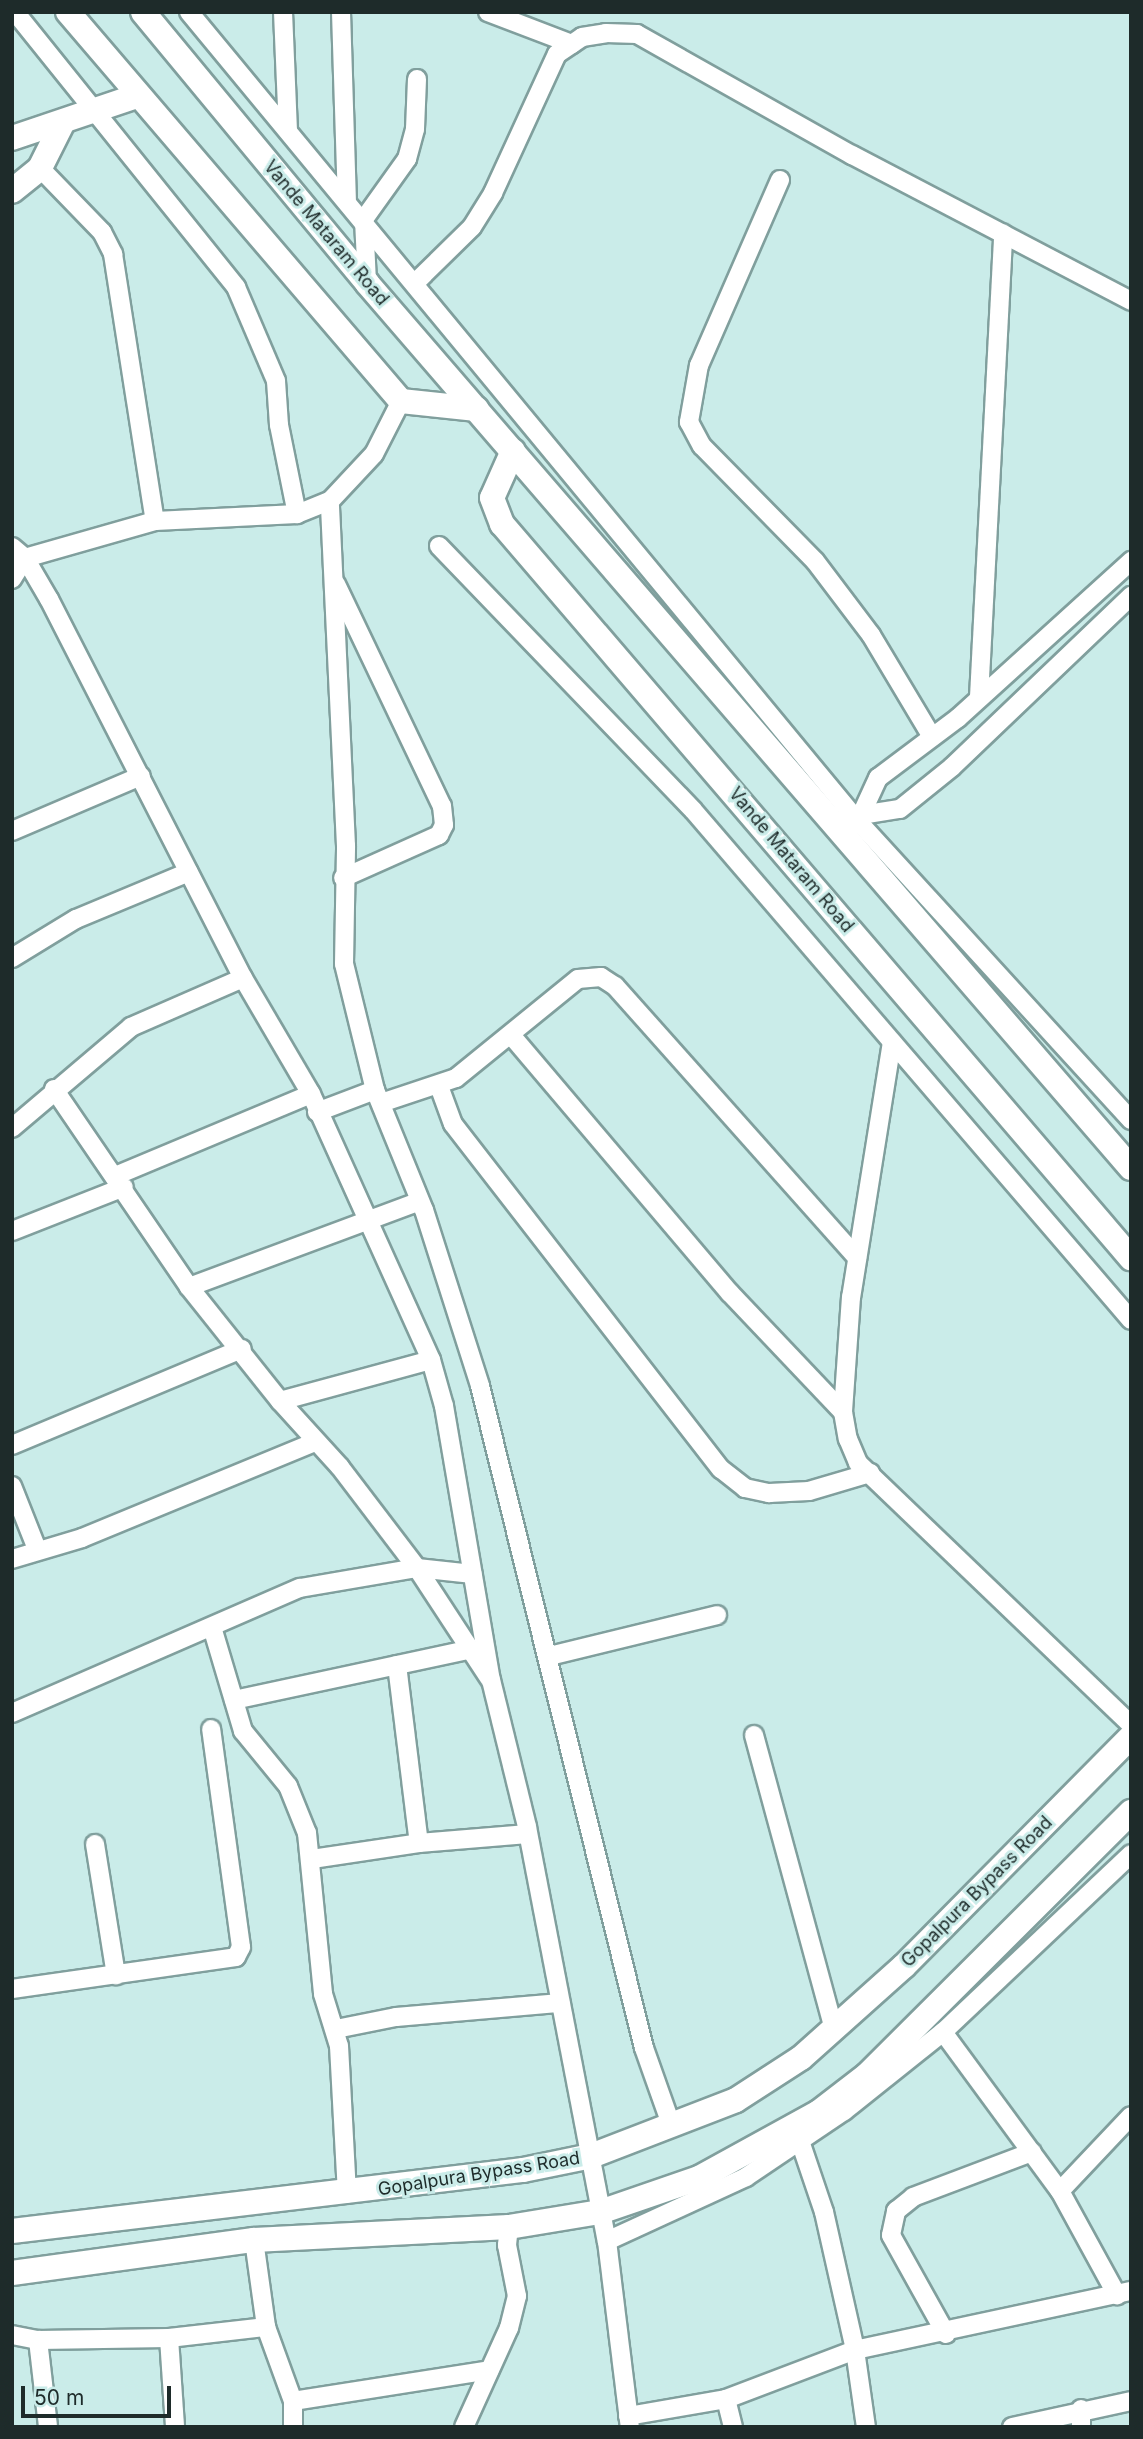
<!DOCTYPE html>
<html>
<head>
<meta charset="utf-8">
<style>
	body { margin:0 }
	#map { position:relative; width:1143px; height:2439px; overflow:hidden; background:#caece9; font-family:Inter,sans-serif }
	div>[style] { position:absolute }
	.roads { filter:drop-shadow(2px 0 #809f9d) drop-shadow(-2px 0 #809f9d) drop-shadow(0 2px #809f9d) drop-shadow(0 -2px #809f9d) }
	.street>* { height:18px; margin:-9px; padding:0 9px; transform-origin:9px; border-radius:9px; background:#fff }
	.secondary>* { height:24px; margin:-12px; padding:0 12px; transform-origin:12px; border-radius:12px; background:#fff }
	span { translate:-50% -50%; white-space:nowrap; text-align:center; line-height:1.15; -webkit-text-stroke:6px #caece9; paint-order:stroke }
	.street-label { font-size:18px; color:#1e2b2a }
	.frame { position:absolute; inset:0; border:14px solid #1e2b2a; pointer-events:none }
	.scale { position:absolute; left:21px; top:2386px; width:150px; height:32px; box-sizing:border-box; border:4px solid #1e2b2a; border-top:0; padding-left:9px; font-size:21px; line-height:24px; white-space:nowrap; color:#1e2b2a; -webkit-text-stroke:5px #caece9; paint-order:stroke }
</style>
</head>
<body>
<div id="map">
	<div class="roads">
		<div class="street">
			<i style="left:15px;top:12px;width:353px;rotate:51.2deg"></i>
			<i style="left:236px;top:287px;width:102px;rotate:66.9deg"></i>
			<i style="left:276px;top:381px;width:44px;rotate:86.1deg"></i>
			<i style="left:279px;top:425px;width:91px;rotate:78.6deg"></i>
			<i style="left:189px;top:12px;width:1047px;rotate:50.43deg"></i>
			<i style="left:856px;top:819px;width:408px;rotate:47.6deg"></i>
			<i style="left:283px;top:12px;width:119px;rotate:87.6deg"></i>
			<i style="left:341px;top:12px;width:187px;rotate:88.2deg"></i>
			<i style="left:488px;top:12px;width:90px;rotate:20.9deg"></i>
			<i style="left:40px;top:168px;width:89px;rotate:45.9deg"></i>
			<i style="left:102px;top:232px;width:25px;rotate:63deg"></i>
			<i style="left:113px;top:254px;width:270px;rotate:81.1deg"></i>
			<i style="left:780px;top:180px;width:202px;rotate:113.6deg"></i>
			<i style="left:699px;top:365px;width:58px;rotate:100deg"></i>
			<i style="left:689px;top:422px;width:27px;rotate:62deg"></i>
			<i style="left:702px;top:446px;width:161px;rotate:45.5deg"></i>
			<i style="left:815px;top:561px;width:93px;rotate:52.9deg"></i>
			<i style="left:871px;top:635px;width:119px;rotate:59.1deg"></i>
			<i style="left:416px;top:282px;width:78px;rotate:-44.5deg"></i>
			<i style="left:472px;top:227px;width:40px;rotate:-58deg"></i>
			<i style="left:493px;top:193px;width:153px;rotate:-65.3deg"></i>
			<i style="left:557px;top:54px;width:30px;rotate:-34deg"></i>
			<i style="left:582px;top:37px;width:24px;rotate:-9deg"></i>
			<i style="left:606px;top:33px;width:31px;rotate:2deg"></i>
			<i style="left:637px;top:34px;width:247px;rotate:29.4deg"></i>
			<i style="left:852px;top:155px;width:315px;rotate:27.6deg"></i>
			<i style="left:367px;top:283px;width:64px;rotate:-92.7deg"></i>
			<i style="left:364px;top:219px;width:74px;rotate:-54.4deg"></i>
			<i style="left:407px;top:159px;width:31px;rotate:-75deg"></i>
			<i style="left:415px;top:129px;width:50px;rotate:-87.7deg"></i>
			<i style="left:439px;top:546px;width:366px;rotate:46.1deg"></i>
			<i style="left:693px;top:810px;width:672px;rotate:49.34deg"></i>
			<i style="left:12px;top:547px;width:17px;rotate:40deg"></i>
			<i style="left:25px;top:558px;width:48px;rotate:59.7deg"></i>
			<i style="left:49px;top:599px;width:426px;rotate:62.9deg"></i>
			<i style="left:243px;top:978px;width:134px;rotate:59.6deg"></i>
			<i style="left:311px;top:1094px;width:292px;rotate:65.7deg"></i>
			<i style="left:431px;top:1360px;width:48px;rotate:74.2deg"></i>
			<i style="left:444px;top:1406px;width:278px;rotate:80.3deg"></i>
			<i style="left:491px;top:1680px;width:151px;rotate:76.2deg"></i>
			<i style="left:527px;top:1827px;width:422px;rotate:79.1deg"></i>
			<i style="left:607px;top:2241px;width:187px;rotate:83deg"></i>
			<i style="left:12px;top:579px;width:25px;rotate:-58deg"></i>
			<i style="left:25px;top:558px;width:135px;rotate:-15.9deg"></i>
			<i style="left:155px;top:521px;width:142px;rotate:-2.8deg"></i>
			<i style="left:297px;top:514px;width:35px;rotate:-22deg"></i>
			<i style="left:330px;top:501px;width:64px;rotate:-46.9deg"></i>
			<i style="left:374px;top:454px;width:59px;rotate:-63deg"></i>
			<i style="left:336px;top:584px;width:246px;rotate:64.5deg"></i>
			<i style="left:442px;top:806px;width:19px;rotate:84deg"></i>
			<i style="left:444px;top:825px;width:11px;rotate:117deg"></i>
			<i style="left:439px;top:835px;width:105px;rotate:155.9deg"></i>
			<i style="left:979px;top:697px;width:464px;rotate:-87deg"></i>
			<i style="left:861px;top:815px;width:39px;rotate:-9deg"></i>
			<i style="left:900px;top:809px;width:67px;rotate:-38.9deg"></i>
			<i style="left:952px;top:767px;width:248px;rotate:-43.7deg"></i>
			<i style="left:850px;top:825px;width:15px;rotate:-42deg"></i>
			<i style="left:861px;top:815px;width:41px;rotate:-65.3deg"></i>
			<i style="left:878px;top:778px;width:100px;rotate:-36.9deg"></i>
			<i style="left:958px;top:718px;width:234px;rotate:-42.2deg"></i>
			<i style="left:12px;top:831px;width:140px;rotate:-23.1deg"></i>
			<i style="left:12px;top:958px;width:75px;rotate:-31.4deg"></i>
			<i style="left:76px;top:919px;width:122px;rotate:-22.6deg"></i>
			<i style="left:511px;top:1035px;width:338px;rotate:49.7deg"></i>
			<i style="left:730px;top:1293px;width:164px;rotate:46.5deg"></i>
			<i style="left:892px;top:1042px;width:258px;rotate:99.1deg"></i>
			<i style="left:851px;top:1297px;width:115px;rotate:94deg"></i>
			<i style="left:843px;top:1412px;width:27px;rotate:80deg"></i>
			<i style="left:848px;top:1439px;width:26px;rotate:67deg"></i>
			<i style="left:858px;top:1463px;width:378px;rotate:43.8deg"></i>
			<i style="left:439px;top:1086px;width:40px;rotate:69.8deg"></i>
			<i style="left:453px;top:1124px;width:437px;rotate:52.2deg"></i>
			<i style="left:721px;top:1469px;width:31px;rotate:38deg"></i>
			<i style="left:745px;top:1488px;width:25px;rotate:12deg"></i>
			<i style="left:769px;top:1493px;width:40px;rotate:-2.9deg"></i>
			<i style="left:809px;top:1491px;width:64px;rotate:-16.4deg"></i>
			<i style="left:54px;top:1089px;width:240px;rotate:55.7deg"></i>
			<i style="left:189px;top:1287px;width:146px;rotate:51.4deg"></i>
			<i style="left:280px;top:1401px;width:89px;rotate:47.7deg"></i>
			<i style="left:340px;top:1467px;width:127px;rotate:52.7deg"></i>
			<i style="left:417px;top:1568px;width:131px;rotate:56.8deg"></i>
			<i style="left:375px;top:1090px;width:130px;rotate:67.8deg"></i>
			<i style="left:424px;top:1210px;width:185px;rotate:72.3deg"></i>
			<i style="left:480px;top:1386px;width:682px;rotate:76.09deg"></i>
			<i style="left:644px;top:2048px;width:84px;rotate:70.5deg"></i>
			<i style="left:381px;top:1103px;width:79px;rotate:-18.4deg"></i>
			<i style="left:456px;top:1078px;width:157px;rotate:-39.1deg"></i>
			<i style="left:578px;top:979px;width:23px;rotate:-5deg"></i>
			<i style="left:601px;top:977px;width:17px;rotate:33deg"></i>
			<i style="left:615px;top:986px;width:364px;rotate:48.3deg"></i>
			<i style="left:317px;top:1112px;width:62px;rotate:-20.8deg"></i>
			<i style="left:375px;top:1090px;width:130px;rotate:-103.8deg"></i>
			<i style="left:344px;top:964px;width:118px;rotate:-89deg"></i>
			<i style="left:346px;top:846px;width:345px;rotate:-92.7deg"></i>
			<i style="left:12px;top:1128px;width:156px;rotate:-40.3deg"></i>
			<i style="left:131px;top:1027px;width:122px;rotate:-23.6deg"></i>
			<i style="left:115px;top:1176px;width:212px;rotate:-22.7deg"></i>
			<i style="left:12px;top:1231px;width:120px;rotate:-21.4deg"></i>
			<i style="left:189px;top:1287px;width:246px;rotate:-20.4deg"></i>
			<i style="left:280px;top:1401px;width:156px;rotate:-15.2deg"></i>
			<i style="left:12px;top:1445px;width:249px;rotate:-22.7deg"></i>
			<i style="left:12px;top:1486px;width:68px;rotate:68.4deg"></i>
			<i style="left:12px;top:1559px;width:73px;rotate:-16.7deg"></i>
			<i style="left:82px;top:1538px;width:252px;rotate:-22.4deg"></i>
			<i style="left:212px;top:1627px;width:109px;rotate:73.4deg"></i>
			<i style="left:243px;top:1731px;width:71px;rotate:50.7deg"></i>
			<i style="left:288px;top:1786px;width:51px;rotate:68deg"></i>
			<i style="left:307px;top:1833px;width:162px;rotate:84.3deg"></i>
			<i style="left:323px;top:1994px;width:54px;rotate:72.9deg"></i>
			<i style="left:339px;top:2046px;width:148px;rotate:86.9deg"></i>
			<i style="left:549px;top:1656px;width:173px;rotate:-13.7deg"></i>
			<i style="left:397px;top:1665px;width:179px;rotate:83deg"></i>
			<i style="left:234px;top:1700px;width:238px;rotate:-12.1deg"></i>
			<i style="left:12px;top:1713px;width:314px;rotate:-23.5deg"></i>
			<i style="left:300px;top:1588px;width:119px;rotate:-9.7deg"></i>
			<i style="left:417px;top:1568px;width:56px;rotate:6.1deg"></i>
			<i style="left:754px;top:1735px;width:305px;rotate:74.8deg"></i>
			<i style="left:95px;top:1844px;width:133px;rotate:80.9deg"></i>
			<i style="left:312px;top:1859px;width:108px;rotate:-8.5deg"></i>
			<i style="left:419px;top:1843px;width:109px;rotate:-4.7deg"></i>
			<i style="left:12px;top:1989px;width:226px;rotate:-8.1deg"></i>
			<i style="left:236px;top:1957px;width:11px;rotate:-63deg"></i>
			<i style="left:241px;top:1947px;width:220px;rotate:-97.8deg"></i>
			<i style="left:336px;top:2029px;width:61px;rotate:-11.3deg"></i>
			<i style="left:396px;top:2017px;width:165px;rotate:-4.9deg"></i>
			<i style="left:943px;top:2032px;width:197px;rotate:53.7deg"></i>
			<i style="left:1060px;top:2191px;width:119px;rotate:61.3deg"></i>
			<i style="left:800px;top:2141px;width:75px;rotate:71.3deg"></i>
			<i style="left:824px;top:2212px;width:141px;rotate:77.3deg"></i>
			<i style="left:855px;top:2350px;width:78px;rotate:81.9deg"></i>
			<i style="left:1060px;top:2191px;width:103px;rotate:-46.6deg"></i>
			<i style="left:254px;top:2240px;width:88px;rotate:82.1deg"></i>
			<i style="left:266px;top:2327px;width:79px;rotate:70deg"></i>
			<i style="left:293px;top:2401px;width:199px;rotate:-8.9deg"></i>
			<i style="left:607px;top:2241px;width:153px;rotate:-24.7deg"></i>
			<i style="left:746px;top:2177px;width:118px;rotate:-34deg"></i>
			<i style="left:844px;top:2111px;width:127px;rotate:-38.6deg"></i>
			<i style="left:943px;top:2032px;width:259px;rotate:-43.4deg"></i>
			<i style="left:946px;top:2334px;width:113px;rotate:-119.1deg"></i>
			<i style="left:891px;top:2235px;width:25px;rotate:-78deg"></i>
			<i style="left:896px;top:2211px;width:22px;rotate:-39deg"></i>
			<i style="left:913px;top:2197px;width:127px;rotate:-20.7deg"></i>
			<i style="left:12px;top:2335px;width:26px;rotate:11deg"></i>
			<i style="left:38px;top:2340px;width:131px;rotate:-0.9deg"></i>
			<i style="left:169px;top:2338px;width:98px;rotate:-6.5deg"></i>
			<i style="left:169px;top:2338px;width:89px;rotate:86.1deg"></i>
			<i style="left:38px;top:2340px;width:88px;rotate:83.4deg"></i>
			<i style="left:726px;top:2399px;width:29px;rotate:76deg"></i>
			<i style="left:293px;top:2401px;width:26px;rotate:90deg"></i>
			<i style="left:628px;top:2416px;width:99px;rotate:-9.8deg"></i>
			<i style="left:726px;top:2399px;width:138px;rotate:-20.8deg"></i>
			<i style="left:855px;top:2350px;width:282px;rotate:-12.1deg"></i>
			<i style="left:464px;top:2427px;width:109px;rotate:-65.6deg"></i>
			<i style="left:509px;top:2328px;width:33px;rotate:-76deg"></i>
			<i style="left:517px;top:2296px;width:52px;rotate:-101.1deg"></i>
			<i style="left:507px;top:2245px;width:18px;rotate:-84deg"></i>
			<i style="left:1012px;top:2427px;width:122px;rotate:-12.3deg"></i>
			<i style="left:1081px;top:2427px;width:18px;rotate:-90deg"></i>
		</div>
		<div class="secondary">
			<i style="left:68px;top:12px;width:512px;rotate:49.44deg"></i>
			<i style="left:401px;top:401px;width:76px;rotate:6deg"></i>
			<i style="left:143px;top:12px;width:352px;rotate:50.4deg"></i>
			<i style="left:367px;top:283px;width:1169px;rotate:49.2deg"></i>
			<i style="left:12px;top:138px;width:132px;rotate:-18.6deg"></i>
			<i style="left:12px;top:191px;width:36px;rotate:-39deg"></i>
			<i style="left:40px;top:168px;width:49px;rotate:-63.4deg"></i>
			<i style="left:513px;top:451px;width:51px;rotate:114.1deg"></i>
			<i style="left:492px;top:498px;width:28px;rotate:69deg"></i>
			<i style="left:502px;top:524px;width:967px;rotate:49.41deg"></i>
			<i style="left:12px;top:2231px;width:515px;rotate:-6.81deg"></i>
			<i style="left:523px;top:2170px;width:69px;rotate:-11.6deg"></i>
			<i style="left:591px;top:2156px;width:155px;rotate:-21.1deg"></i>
			<i style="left:736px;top:2100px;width:77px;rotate:-32.9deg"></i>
			<i style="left:801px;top:2058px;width:138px;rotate:-41.8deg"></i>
			<i style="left:904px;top:1966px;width:322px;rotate:-45.3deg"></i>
			<i style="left:12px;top:2273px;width:244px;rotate:-7.8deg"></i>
			<i style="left:254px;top:2240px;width:255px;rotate:-2.9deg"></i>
			<i style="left:509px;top:2227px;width:92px;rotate:-9.4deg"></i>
			<i style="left:600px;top:2212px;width:105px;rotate:-19deg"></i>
			<i style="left:699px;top:2178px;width:137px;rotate:-28.8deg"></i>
			<i style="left:819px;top:2112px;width:61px;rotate:-37.6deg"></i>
			<i style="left:867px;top:2075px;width:373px;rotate:-44.9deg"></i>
		</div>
	</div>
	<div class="street-label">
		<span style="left:326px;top:233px;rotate:50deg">Vande Mataram Road</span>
		<span style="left:791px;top:860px;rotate:50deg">Vande Mataram Road</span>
		<span style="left:977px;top:1892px;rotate:-45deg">Gopalpura Bypass Road</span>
		<span style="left:479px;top:2174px;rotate:-9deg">Gopalpura Bypass Road</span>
	</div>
	<div class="frame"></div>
	<div class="scale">50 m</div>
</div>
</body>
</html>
